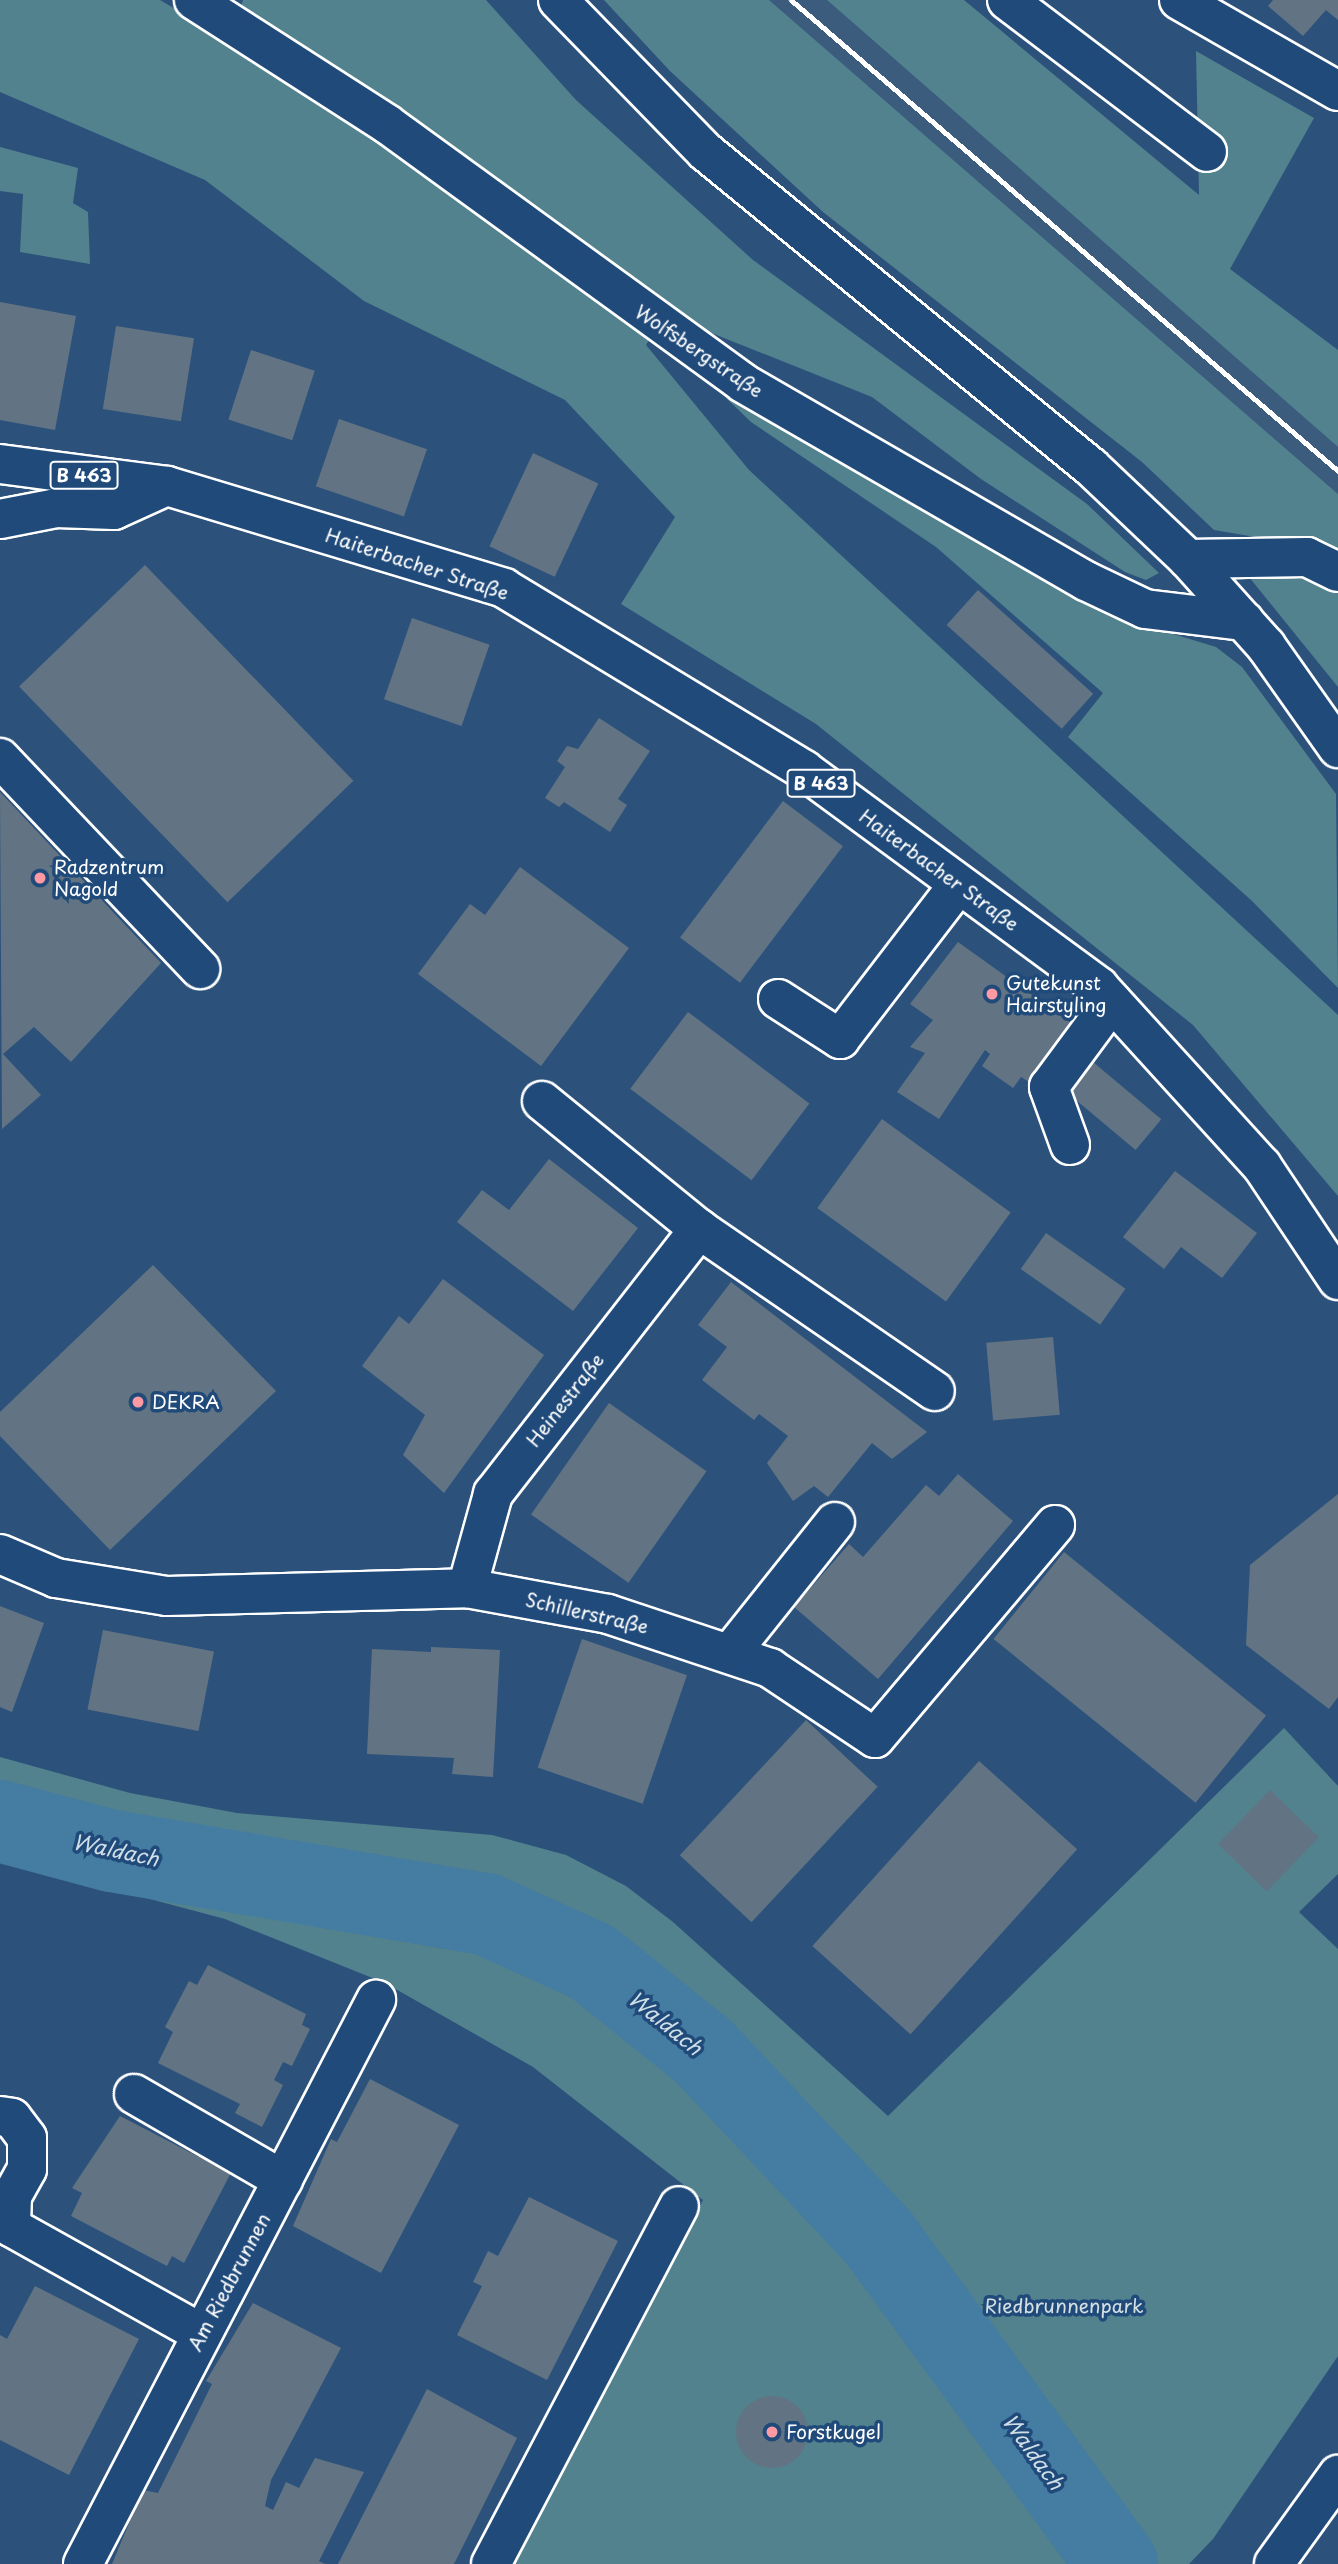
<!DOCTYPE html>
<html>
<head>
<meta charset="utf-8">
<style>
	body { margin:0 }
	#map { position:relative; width:1338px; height:2564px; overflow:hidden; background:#2c527c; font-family:"Playpen Sans",sans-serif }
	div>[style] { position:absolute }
	.built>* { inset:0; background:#3c5c7e }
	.green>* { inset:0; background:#51828d }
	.river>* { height:82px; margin:-41px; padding:0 41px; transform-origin:41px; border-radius:41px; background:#457ca2 }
	.building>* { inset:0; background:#627483; transform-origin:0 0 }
	.round { border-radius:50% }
	.roads { filter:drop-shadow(2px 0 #fff) drop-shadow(-2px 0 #fff) drop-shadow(0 2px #fff) drop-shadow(0 -2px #fff) }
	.minor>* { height:38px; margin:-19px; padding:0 19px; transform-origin:19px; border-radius:19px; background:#1f4a7a }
	.major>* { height:38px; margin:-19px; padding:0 19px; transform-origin:19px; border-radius:19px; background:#1f4a7a }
	.rail>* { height:5px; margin:-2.5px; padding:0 2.5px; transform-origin:2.5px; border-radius:2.5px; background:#fff }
	.dots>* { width:19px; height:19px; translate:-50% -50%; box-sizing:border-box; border:4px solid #1f4a7a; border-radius:50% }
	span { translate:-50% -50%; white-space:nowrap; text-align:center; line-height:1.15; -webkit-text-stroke:7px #1f4a7a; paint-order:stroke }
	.shield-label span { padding:2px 5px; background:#1f4a7a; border:2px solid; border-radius:5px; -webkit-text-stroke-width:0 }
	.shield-label { font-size:18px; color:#fff; font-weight:700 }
	.street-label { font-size:19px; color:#fff }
	.poi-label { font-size:19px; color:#fff }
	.left { translate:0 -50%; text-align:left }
	.park-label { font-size:19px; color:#d4e0e2 }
	.water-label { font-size:21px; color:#d0dee8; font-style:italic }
</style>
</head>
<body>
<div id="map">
	<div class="built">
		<i style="clip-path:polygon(769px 0,827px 0,1338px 447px,1338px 494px)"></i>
	</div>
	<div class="green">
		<i style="clip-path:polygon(0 0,160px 0,230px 41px,243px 0,486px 0,576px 100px,753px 260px,1087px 504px,1159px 573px,1146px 580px,1125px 572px,981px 479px,872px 397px,664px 314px,646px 345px,749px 470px,1338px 1015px,1338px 1196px,1193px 1025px,816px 724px,621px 604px,675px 517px,565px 400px,364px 301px,205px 180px,0 92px)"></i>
		<i style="clip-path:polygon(604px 0,769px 0,1338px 494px,1338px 551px,1214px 530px,1142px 462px,823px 212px,670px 71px)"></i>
		<i style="clip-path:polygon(827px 0,964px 0,1199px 195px,1196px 51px,1314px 118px,1230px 269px,1338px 350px,1338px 447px)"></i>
		<i style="clip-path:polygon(0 147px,78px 168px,73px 203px,88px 212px,90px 264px,20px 252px,23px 194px,0 191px)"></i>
		<i style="clip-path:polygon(697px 370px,1147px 626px,1216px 647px,1242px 667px,1336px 794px,1338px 988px,1251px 900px,1068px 737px,1103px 693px,936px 547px,751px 422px)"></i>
		<i style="clip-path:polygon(1304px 570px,1338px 589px,1338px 687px,1245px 572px)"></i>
		<i style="clip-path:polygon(1284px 1728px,1338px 1786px,1338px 1874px,1299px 1912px,1338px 1949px,1338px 2356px,1213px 2539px,1189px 2564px,514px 2564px,703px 2200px,533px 2067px,385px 1983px,225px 1919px,0 1859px,0 1757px,130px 1793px,237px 1813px,492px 1835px,566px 1855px,626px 1886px,673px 1922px,888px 2116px)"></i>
	</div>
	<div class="river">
		<i style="left:0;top:1821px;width:116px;rotate:15deg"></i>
		<i style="left:112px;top:1851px;width:379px;rotate:9.6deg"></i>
		<i style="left:486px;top:1914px;width:116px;rotate:24.4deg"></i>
		<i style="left:592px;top:1962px;width:141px;rotate:38.7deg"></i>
		<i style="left:702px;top:2050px;width:257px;rotate:46.7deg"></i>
		<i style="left:878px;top:2237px;width:405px;rotate:53.8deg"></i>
	</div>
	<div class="building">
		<i style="clip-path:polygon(1273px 0,1338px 0,1338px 20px,1326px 10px,1303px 36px,1268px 6px)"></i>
		<i style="clip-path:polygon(0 302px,76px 316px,55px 430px,0 420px)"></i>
		<i style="left:116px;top:326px;width:79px;height:84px;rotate:9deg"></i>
		<i style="left:251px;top:350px;width:67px;height:73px;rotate:18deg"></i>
		<i style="left:339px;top:419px;width:93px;height:71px;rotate:19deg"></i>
		<i style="left:533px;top:453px;width:72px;height:103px;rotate:25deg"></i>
		<i style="left:145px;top:565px;width:300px;height:175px;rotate:46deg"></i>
		<i style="left:978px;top:590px;width:155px;height:47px;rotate:42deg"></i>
		<i style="left:412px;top:618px;width:82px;height:86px;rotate:19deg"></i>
		<i style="clip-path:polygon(599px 718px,650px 751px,618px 799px,627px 805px,610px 832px,564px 802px,559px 807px,545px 798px,565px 767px,557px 761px,567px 746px,578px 749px)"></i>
		<i style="clip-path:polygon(0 792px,161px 963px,71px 1062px,34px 1027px,3px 1054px,41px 1095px,2px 1129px)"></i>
		<i style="left:783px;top:801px;width:75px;height:171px;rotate:37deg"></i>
		<i style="clip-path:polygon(520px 867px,629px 948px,541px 1066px,418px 974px,470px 904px,485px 915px)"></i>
		<i style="clip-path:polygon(958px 942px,1078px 1028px,1034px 1085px,1021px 1077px,1013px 1088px,982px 1066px,990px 1054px,985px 1050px,939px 1119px,897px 1092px,925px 1053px,910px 1047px,933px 1020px,910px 1004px)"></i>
		<i style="left:688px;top:1012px;width:152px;height:96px;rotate:37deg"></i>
		<i style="left:1087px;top:1057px;width:97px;height:40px;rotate:40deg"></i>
		<i style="left:882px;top:1119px;width:159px;height:110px;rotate:36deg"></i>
		<i style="clip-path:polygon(549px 1159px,638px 1228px,573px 1311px,457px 1222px,482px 1190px,509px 1210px)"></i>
		<i style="clip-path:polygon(1175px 1171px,1257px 1233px,1222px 1278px,1181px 1247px,1164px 1269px,1123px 1237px)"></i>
		<i style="left:1046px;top:1233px;width:97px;height:44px;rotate:35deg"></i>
		<i style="clip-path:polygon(153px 1265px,276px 1391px,110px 1550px,0 1436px,0 1412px)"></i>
		<i style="clip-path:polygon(443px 1279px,544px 1355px,444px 1493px,403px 1455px,425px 1415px,362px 1366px,399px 1316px,409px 1324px)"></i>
		<i style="clip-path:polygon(731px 1282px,927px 1432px,892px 1459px,872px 1443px,828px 1497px,814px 1486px,793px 1501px,767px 1463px,788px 1436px,759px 1414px,754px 1420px,702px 1380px,727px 1347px,698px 1325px)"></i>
		<i style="left:1053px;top:1337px;width:78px;height:67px;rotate:85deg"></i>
		<i style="left:609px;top:1403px;width:119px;height:136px;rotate:35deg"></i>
		<i style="clip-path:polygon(958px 1474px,1013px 1521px,878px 1679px,794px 1607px,849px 1544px,863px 1557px,926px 1485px,939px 1496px)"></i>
		<i style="clip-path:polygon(1338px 1494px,1338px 1697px,1329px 1709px,1246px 1645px,1250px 1565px)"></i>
		<i style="left:1064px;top:1552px;width:260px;height:112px;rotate:39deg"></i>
		<i style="clip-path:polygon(0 1606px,44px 1623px,12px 1712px,0 1707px)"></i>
		<i style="left:103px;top:1630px;width:113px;height:81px;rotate:11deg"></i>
		<i style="left:582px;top:1639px;width:111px;height:136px;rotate:19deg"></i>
		<i style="clip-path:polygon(431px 1647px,500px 1650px,493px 1777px,452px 1774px,454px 1758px,367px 1754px,372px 1649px,431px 1652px)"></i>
		<i style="left:806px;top:1720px;width:98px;height:185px;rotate:43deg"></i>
		<i style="left:979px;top:1761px;width:132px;height:249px;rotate:42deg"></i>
		<i style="left:1270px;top:1790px;width:68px;height:75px;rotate:44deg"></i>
		<i style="clip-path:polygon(208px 1965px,306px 2014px,302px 2025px,310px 2029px,292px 2066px,283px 2062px,274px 2080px,283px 2085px,262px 2127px,235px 2113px,240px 2104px,158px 2063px,173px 2032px,165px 2027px,189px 1981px,197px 1985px)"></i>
		<i style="clip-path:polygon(370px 2079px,459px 2125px,381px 2273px,293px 2226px,331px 2139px,337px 2142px)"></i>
		<i style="clip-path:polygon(120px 2116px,199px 2157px,204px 2149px,235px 2165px,184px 2263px,172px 2256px,167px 2266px,71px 2216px,82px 2193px,72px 2188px)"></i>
		<i style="clip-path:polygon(529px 2197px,618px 2241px,547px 2380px,457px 2335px,482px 2286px,473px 2282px,488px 2251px,498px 2256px)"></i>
		<i style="clip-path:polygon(35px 2286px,139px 2339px,69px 2475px,0 2440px,0 2335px,7px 2339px)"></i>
		<i style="clip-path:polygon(253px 2303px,341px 2348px,271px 2480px,265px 2506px,273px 2510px,286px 2482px,299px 2488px,315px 2458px,364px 2472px,319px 2561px,325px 2564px,112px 2564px,143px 2490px,158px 2493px,212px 2384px,206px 2381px)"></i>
		<i style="clip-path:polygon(427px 2389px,517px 2438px,454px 2564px,338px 2564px)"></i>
		<i class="round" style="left:736px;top:2396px;width:72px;height:72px"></i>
	</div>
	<div class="roads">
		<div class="minor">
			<i style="left:194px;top:0;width:229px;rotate:32.7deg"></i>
			<i style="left:387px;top:124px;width:440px;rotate:36deg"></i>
			<i style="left:743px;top:383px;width:396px;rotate:30deg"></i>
			<i style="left:1086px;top:581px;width:65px;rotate:25.4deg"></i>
			<i style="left:1145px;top:609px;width:100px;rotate:6.9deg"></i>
			<i style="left:1007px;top:0;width:251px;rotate:37.2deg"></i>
			<i style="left:1179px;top:0;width:183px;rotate:29.8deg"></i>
			<i style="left:0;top:519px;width:57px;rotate:-11.1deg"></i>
			<i style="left:56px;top:508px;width:58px;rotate:2deg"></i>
			<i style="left:114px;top:510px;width:58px;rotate:-24.4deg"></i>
			<i style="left:1188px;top:559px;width:119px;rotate:-1deg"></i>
			<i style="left:1307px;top:557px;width:34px;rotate:26deg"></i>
			<i style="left:0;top:758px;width:291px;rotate:46.5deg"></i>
			<i style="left:778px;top:999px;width:74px;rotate:32.8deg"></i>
			<i style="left:840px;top:1039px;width:195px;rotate:-52.5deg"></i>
			<i style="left:542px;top:1101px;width:203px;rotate:39.2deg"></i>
			<i style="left:1070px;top:1145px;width:62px;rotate:-109.9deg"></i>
			<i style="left:1049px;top:1087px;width:106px;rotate:-53.5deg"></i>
			<i style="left:0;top:1554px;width:61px;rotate:23.2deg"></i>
			<i style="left:56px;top:1578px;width:112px;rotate:9.2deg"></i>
			<i style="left:167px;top:1596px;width:300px;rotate:-1.5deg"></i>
			<i style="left:467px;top:1588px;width:143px;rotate:10.4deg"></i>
			<i style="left:608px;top:1614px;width:171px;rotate:18.4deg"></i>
			<i style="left:770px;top:1668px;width:126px;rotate:33.7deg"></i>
			<i style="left:875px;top:1738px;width:279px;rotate:-49.8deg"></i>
			<i style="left:467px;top:1588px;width:98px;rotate:-74.5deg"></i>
			<i style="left:493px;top:1494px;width:336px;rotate:-52.1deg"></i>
			<i style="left:699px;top:1229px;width:286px;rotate:34.5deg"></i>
			<i style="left:732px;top:1651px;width:165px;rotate:-51.4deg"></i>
			<i style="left:134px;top:2094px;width:172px;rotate:30deg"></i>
			<i style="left:0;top:2116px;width:12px;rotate:9deg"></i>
			<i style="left:12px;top:2118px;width:25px;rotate:53deg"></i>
			<i style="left:27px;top:2138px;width:31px;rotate:90deg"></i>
			<i style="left:27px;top:2169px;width:31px;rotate:119deg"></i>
			<i style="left:12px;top:2196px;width:31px;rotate:92deg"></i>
			<i style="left:11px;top:2227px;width:218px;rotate:29.2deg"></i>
			<i style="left:83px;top:2564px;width:636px;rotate:-62.55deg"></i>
			<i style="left:491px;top:2564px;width:404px;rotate:-62.3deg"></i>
		</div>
		<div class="major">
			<i style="left:558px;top:0;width:212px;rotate:45.8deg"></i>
			<i style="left:706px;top:152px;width:497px;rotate:39.3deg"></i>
			<i style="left:1091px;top:467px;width:134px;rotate:43.5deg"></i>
			<i style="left:1188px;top:559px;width:117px;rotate:48.1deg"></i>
			<i style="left:1266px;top:646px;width:125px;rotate:54.8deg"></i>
			<i style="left:0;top:464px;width:168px;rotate:7.5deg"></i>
			<i style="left:167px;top:486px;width:352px;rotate:16.8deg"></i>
			<i style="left:504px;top:588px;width:351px;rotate:31.2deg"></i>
			<i style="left:804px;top:770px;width:366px;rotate:36.3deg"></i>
			<i style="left:1099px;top:987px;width:242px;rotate:47.7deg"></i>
			<i style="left:1262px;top:1166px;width:137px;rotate:56.3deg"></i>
			<i style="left:1274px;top:2564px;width:110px;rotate:-54.3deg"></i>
		</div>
	</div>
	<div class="rail">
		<i style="left:791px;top:0;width:722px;rotate:40.73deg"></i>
	</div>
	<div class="dots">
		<i style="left:40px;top:878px;background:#ff9aa2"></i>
		<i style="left:992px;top:994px;background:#ff9aa2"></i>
		<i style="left:138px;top:1402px;background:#ff9aa2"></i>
		<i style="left:772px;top:2432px;background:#ff9aa2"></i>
	</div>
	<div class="shield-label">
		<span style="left:84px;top:475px">B 463</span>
		<span style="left:821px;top:783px">B 463</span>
	</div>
	<div class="street-label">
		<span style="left:699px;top:351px;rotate:34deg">Wolfsbergstraße</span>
		<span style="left:417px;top:564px;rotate:18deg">Haiterbacher Straße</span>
		<span style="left:939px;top:870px;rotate:36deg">Haiterbacher Straße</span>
		<span style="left:565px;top:1400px;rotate:-52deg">Heinestraße</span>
		<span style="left:587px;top:1613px;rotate:13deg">Schillerstraße</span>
		<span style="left:229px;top:2282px;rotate:-62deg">Am Riedbrunnen</span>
	</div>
	<div class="poi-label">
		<span class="left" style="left:54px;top:878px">Radzentrum<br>Nagold</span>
		<span class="left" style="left:1006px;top:994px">Gutekunst<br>Hairstyling</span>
		<span class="left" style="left:152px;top:1402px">DEKRA</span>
		<span class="left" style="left:786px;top:2432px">Forstkugel</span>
	</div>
	<div class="park-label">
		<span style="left:1064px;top:2306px">Riedbrunnenpark</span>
	</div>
	<div class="water-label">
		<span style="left:116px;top:1849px;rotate:12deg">Waldach</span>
		<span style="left:666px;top:2022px;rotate:39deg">Waldach</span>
		<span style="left:1034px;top:2451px;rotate:54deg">Waldach</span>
	</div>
</div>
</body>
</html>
